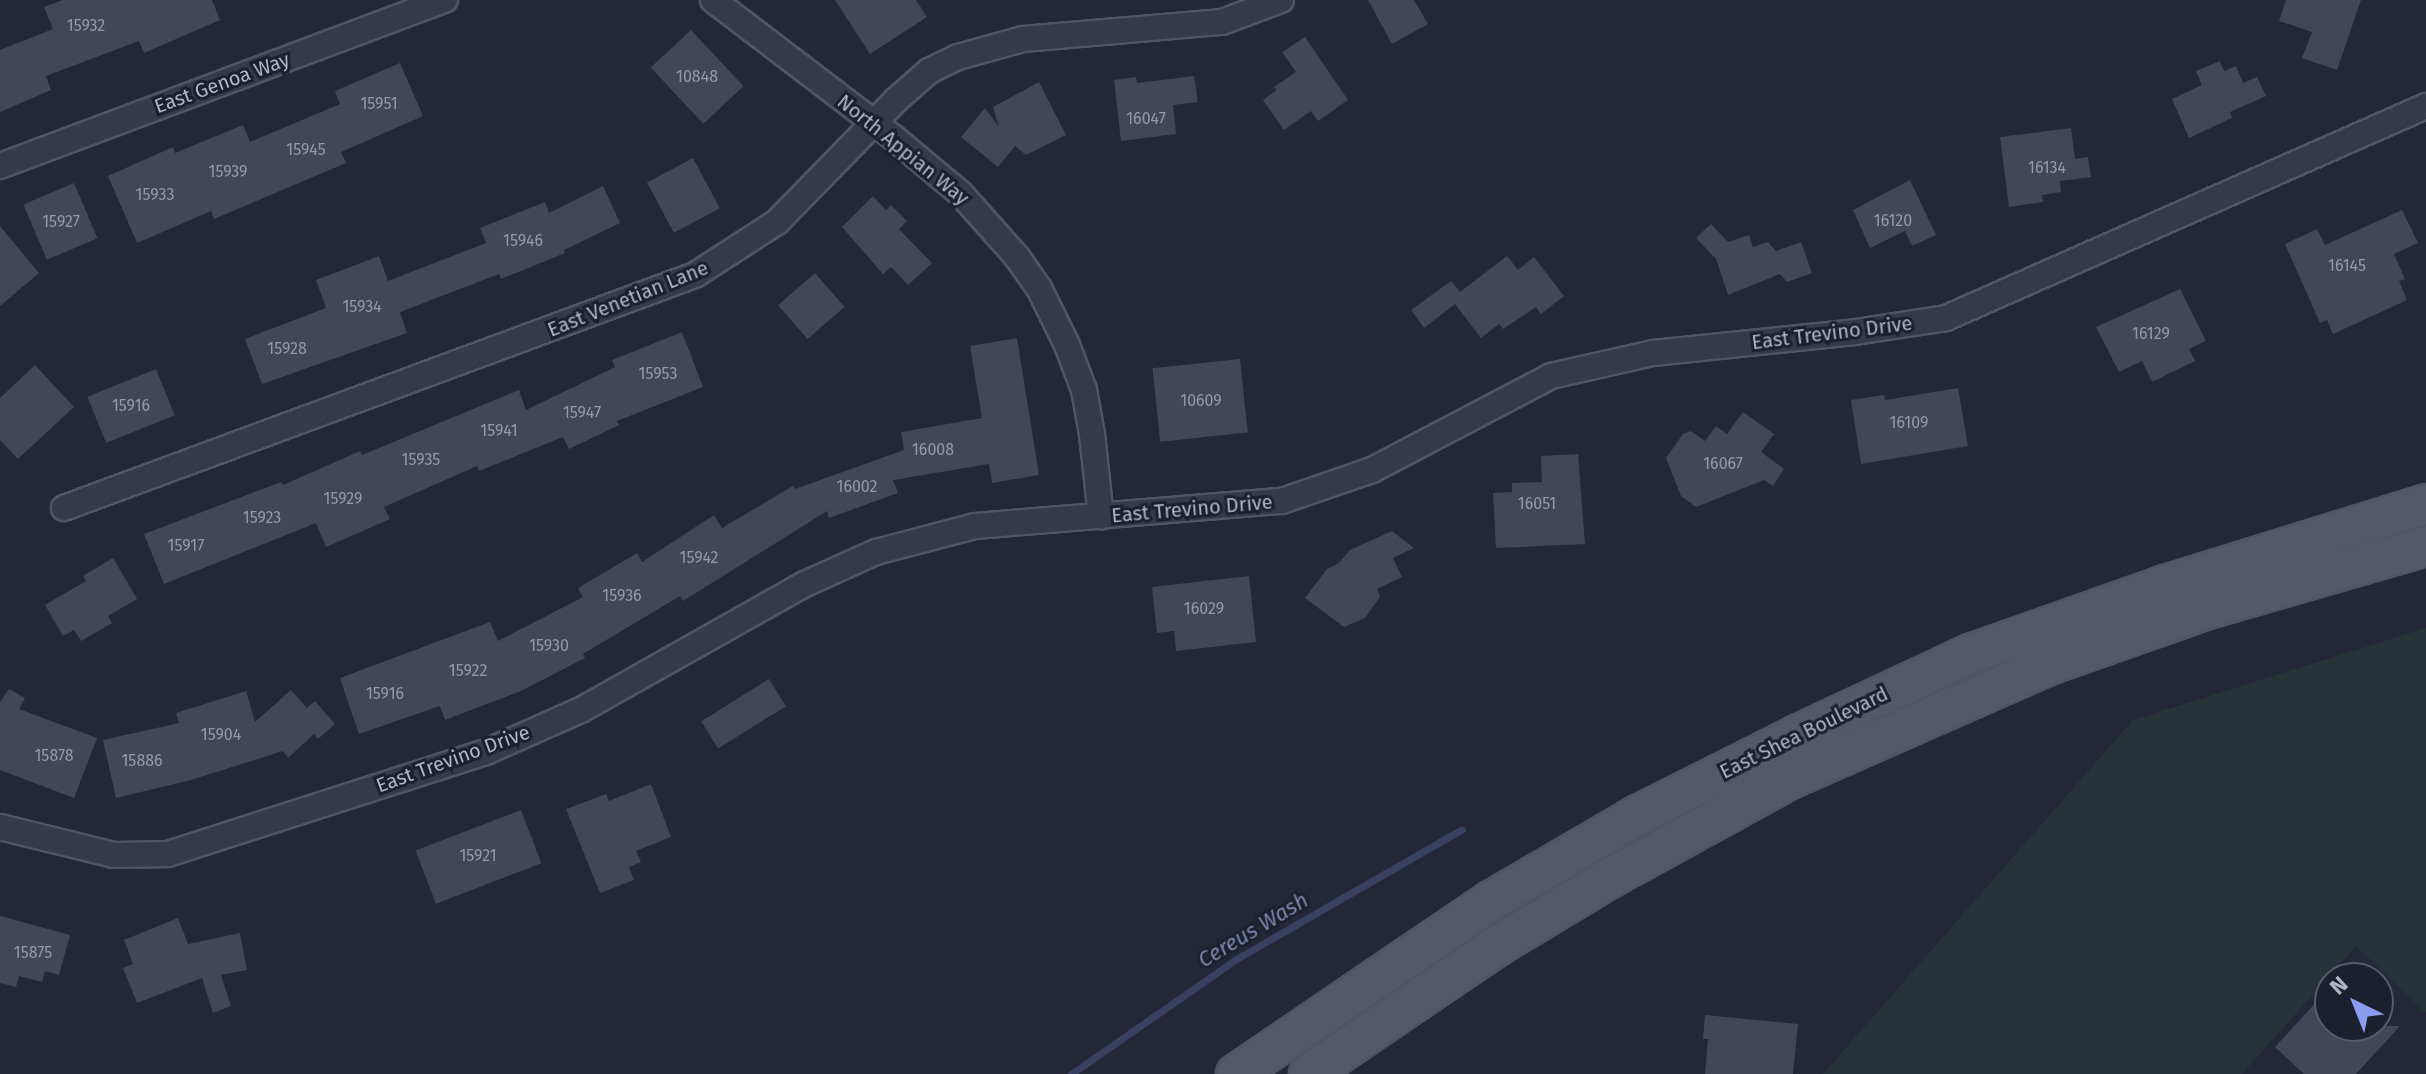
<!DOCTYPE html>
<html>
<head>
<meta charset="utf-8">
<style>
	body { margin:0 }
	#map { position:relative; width:2426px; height:1074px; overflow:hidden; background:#232738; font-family:"Fira Sans",sans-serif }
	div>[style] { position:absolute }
	.green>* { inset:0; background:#26343a }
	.stream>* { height:7px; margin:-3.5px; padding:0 3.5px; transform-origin:3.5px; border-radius:3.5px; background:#394160 }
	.building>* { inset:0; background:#424659; transform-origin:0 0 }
	.roads { filter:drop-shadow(2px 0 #515463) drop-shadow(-2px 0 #515463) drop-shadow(0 2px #515463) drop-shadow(0 -2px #515463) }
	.minor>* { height:24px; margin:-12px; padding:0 12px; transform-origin:12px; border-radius:12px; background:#363a48 }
	.primary>* { height:38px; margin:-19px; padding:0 19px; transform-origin:19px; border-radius:19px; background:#545868 }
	span { translate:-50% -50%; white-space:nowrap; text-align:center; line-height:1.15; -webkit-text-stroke:6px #1c1f2d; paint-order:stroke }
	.number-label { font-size:16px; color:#9598a9 }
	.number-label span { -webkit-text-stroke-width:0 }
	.street-label { font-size:20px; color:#b1b4c4 }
	.water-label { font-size:22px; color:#7c85aa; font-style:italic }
	.north { position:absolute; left:2314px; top:962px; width:80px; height:80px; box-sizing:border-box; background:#1c1f2d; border:2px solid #585b69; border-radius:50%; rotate:317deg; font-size:22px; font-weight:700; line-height:32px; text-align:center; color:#b1b4c4 }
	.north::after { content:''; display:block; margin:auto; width:28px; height:36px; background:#8b9bf0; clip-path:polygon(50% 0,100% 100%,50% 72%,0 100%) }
</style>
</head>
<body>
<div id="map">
	<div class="green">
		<i style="clip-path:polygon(2426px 628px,2426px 1013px,2356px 946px,2242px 1074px,1823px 1074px,2133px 720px)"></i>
	</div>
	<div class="stream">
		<i style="left:1071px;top:1074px;width:203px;rotate:-34.8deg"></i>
		<i style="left:1238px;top:958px;width:258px;rotate:-29.9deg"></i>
	</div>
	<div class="building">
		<i style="clip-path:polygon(63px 0,212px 0,220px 20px,144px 53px,139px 41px,46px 76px,51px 90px,0 112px,0 50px,53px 29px,44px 7px)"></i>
		<i style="clip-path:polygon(835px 0,916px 0,927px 17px,870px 54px)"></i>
		<i style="clip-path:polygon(1368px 0,1414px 0,1428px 24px,1392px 44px)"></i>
		<i style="clip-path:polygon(2286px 0,2361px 0,2337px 70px,2302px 58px,2312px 32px,2279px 21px)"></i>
		<i style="left:691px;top:30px;width:77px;height:55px;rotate:47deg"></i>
		<i style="clip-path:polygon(1305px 37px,1348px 100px,1318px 121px,1311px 111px,1284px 130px,1263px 100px,1277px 90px,1274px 87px,1296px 72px,1282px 52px)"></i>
		<i style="clip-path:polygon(2220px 61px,2224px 71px,2236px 66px,2243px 83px,2257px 77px,2266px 96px,2230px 112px,2232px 118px,2189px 138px,2172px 99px,2202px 85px,2196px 71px)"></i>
		<i style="clip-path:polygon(400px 63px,423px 116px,341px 152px,346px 163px,214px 219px,211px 211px,137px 243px,108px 176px,173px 147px,175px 153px,243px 125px,250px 142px,340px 104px,335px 91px)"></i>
		<i style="clip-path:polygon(1194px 76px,1198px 102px,1173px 105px,1176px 134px,1121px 141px,1114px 80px,1136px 77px,1137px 83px)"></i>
		<i style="clip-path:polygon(1039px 82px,1066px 135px,1026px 155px,1015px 146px,998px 167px,961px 137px,985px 108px,999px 127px,993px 107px)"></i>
		<i style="clip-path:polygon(2071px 128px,2075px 159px,2088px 157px,2091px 177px,2060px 181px,2061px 192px,2042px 195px,2043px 202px,2009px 207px,2000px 137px)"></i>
		<i style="left:693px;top:158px;width:57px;height:52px;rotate:62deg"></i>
		<i style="clip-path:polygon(1910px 180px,1936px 235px,1912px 246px,1905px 231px,1870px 248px,1853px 210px)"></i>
		<i style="left:74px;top:183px;width:60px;height:55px;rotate:67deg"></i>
		<i style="clip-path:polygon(603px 186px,620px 223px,564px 250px,565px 253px,501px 279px,499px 274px,400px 312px,407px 333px,262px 384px,245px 339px,326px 308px,316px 280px,379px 256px,388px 281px,486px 243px,480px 228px,545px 202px,549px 213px)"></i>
		<i style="clip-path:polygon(873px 196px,886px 210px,891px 205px,907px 221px,899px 229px,932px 263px,908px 285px,891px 267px,883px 274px,842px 227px)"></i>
		<i style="clip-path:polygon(2402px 210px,2418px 243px,2394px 254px,2405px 279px,2399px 281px,2407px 300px,2333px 334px,2327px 320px,2320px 323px,2285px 244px,2317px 229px,2325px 245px)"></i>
		<i style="clip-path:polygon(1711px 224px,1728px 242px,1749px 235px,1753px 247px,1768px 242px,1776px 251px,1801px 242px,1812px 273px,1787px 282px,1780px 274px,1728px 295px,1716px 259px,1696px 238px)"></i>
		<i style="clip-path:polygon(0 226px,39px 273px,0 306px)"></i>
		<i style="clip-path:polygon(1507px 256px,1518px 270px,1534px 257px,1564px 296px,1541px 314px,1536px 307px,1503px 329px,1499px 324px,1481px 338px,1455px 304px,1424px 328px,1411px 310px,1451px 281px,1460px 292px)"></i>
		<i style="left:815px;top:273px;width:45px;height:49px;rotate:49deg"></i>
		<i style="clip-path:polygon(2180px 289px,2206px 341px,2189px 349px,2195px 361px,2152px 382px,2142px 361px,2119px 372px,2096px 327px)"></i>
		<i style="clip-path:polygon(682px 332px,703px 387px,617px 421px,619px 425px,569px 449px,563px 437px,479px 471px,477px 466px,384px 507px,390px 519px,326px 547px,316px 523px,164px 584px,144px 534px,281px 482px,283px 485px,360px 451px,362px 455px,519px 390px,526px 410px,615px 367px,612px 360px)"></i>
		<i style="clip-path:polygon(1017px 338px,1039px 475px,992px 483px,989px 464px,893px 480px,898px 493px,829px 518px,827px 511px,683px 601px,680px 596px,583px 654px,585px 658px,521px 691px,445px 720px,440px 706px,359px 734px,340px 678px,490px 622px,498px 641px,583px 597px,578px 588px,637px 553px,642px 562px,714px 515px,722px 528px,793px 486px,795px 489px,904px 450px,901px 432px,982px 418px,970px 346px)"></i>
		<i style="left:1240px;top:359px;width:74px;height:88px;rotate:84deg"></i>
		<i style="clip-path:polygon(35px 365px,74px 407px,18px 459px,0 440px,0 398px)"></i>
		<i style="left:156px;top:369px;width:50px;height:74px;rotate:68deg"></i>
		<i style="clip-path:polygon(1958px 388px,1968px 446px,1861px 464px,1851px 400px,1884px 395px,1885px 400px)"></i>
		<i style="clip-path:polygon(1743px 412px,1774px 434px,1761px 452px,1784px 469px,1773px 486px,1764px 480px,1696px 507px,1681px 496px,1666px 458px,1683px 434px,1691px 431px,1705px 441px,1716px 426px,1727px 434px)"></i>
		<i style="clip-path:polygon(1578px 454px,1585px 544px,1496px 548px,1493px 493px,1512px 492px,1512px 483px,1542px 482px,1541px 456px)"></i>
		<i style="clip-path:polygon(1392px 531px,1414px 548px,1393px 558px,1402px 577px,1377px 589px,1380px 597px,1365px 618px,1344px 627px,1305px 598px,1327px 569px,1339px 563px,1350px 550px)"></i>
		<i style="clip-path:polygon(113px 558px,137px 599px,108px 616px,112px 623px,81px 641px,74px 630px,63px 636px,45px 605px,86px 581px,83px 576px)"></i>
		<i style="clip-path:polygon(1249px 576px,1256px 642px,1176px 651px,1174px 631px,1157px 633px,1152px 587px)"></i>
		<i style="left:769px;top:679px;width:32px;height:80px;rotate:58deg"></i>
		<i style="clip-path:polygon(9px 689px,25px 698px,19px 709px,97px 738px,74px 798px,0 770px,0 702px)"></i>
		<i style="clip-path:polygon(291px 690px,307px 708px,315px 701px,335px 724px,318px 739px,314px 734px,288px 758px,283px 751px,191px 780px,116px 798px,103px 740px,179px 723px,176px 713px,246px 691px,255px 722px)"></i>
		<i style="clip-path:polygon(651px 784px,671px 837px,636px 851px,641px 862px,629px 867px,634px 880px,600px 893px,566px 809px,606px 794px,609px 801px)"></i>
		<i style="left:521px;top:810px;width:57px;height:113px;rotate:69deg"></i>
		<i style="clip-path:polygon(0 916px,70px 935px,59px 975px,45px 971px,42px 982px,19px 976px,16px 987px,0 983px)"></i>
		<i style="clip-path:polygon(178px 918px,188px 944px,240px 933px,247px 970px,221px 975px,231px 1006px,213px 1013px,202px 978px,137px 1003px,123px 968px,133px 964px,124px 940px)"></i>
		<i style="clip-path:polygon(2330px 987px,2330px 1026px,2400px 1026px,2356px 1074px,2304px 1074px,2275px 1047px)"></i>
		<i style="clip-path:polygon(1705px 1015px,1798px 1024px,1793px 1074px,1705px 1074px,1708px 1039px,1703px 1039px)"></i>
	</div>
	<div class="roads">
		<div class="minor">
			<i style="left:713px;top:0;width:228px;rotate:37.3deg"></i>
			<i style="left:894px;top:138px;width:87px;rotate:39.9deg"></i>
			<i style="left:961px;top:194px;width:84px;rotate:48.4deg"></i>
			<i style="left:1017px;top:257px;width:38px;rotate:55deg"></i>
			<i style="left:1039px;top:288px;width:64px;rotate:63.8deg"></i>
			<i style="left:1067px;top:345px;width:48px;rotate:69.3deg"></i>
			<i style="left:1084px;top:390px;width:45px;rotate:79.7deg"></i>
			<i style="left:1092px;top:434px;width:83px;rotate:83.8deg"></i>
			<i style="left:0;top:166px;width:475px;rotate:-20.5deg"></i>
			<i style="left:64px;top:508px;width:673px;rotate:-20.27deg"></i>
			<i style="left:695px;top:275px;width:98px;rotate:-32.9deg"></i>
			<i style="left:777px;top:222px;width:170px;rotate:-45.7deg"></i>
			<i style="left:896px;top:100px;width:44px;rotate:-41.3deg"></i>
			<i style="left:929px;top:71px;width:32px;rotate:-26deg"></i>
			<i style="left:958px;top:57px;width:67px;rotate:-15.5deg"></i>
			<i style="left:1023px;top:39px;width:200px;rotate:-4.9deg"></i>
			<i style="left:1222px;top:22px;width:63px;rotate:-20.4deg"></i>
			<i style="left:0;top:827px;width:117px;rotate:13.8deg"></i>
			<i style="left:114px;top:855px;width:54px;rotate:-1.1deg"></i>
			<i style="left:168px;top:854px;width:334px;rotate:-17.8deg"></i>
			<i style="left:486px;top:752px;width:104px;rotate:-23.9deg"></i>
			<i style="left:581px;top:710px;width:257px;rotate:-29.4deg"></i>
			<i style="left:805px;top:584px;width:78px;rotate:-24.3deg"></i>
			<i style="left:876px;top:552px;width:102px;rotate:-14.7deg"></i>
			<i style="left:975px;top:526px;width:308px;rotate:-4.7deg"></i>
			<i style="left:1282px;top:501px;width:95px;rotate:-19deg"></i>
			<i style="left:1372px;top:470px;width:202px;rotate:-27.7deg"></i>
			<i style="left:1551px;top:376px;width:105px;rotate:-12.7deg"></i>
			<i style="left:1653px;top:353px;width:203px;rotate:-5.9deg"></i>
			<i style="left:1855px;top:332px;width:92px;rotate:-8.7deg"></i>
			<i style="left:1946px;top:318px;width:525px;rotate:-23.83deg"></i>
		</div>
		<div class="primary">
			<i style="left:1236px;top:1074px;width:310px;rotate:-34.2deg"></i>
			<i style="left:1492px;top:900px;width:169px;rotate:-30.2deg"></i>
			<i style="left:1638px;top:815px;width:178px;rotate:-26.7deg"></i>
			<i style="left:1797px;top:735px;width:191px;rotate:-25.1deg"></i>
			<i style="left:1970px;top:654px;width:207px;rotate:-19.5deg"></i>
			<i style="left:2165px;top:585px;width:273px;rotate:-17.2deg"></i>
			<i style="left:1309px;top:1074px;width:230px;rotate:-34.2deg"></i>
			<i style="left:1499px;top:945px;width:130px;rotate:-31.1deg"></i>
			<i style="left:1610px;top:878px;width:203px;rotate:-28.8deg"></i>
			<i style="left:1788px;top:780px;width:282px;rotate:-23.8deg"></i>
			<i style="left:2046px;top:666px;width:172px;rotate:-19.4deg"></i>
			<i style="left:2208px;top:609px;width:227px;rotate:-16.1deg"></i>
		</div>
	</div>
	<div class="number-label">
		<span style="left:86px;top:26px">15932</span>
		<span style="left:697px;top:77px">10848</span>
		<span style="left:379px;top:104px">15951</span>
		<span style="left:1146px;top:119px">16047</span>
		<span style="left:306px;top:150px">15945</span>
		<span style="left:2047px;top:168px">16134</span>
		<span style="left:228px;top:172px">15939</span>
		<span style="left:155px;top:195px">15933</span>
		<span style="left:1893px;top:221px">16120</span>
		<span style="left:61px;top:222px">15927</span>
		<span style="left:523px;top:241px">15946</span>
		<span style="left:2347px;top:266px">16145</span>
		<span style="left:362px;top:307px">15934</span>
		<span style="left:2151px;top:334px">16129</span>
		<span style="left:287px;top:349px">15928</span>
		<span style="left:658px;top:374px">15953</span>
		<span style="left:1201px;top:401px">10609</span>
		<span style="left:131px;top:406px">15916</span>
		<span style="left:582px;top:413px">15947</span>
		<span style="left:1909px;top:423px">16109</span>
		<span style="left:499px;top:431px">15941</span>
		<span style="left:933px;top:450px">16008</span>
		<span style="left:421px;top:460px">15935</span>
		<span style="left:1723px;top:464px">16067</span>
		<span style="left:857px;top:487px">16002</span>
		<span style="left:343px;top:499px">15929</span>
		<span style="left:1537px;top:504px">16051</span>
		<span style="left:262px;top:518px">15923</span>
		<span style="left:186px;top:546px">15917</span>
		<span style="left:699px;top:558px">15942</span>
		<span style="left:622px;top:596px">15936</span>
		<span style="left:1204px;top:609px">16029</span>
		<span style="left:549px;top:646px">15930</span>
		<span style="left:468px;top:671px">15922</span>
		<span style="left:385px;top:694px">15916</span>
		<span style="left:221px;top:735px">15904</span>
		<span style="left:54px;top:756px">15878</span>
		<span style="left:142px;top:761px">15886</span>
		<span style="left:478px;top:856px">15921</span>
		<span style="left:33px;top:953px">15875</span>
	</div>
	<div class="street-label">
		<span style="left:222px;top:83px;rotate:-20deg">East Genoa Way</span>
		<span style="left:903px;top:150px;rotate:39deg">North Appian Way</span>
		<span style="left:628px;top:299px;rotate:-22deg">East Venetian Lane</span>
		<span style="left:1832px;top:333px;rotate:-7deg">East Trevino Drive</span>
		<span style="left:1192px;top:509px;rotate:-5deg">East Trevino Drive</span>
		<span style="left:1804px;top:733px;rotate:-26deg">East Shea Boulevard</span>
		<span style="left:453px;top:759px;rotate:-20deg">East Trevino Drive</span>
	</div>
	<div class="water-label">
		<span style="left:1253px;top:930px;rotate:-31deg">Cereus Wash</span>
	</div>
	<div class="north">N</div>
</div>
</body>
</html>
